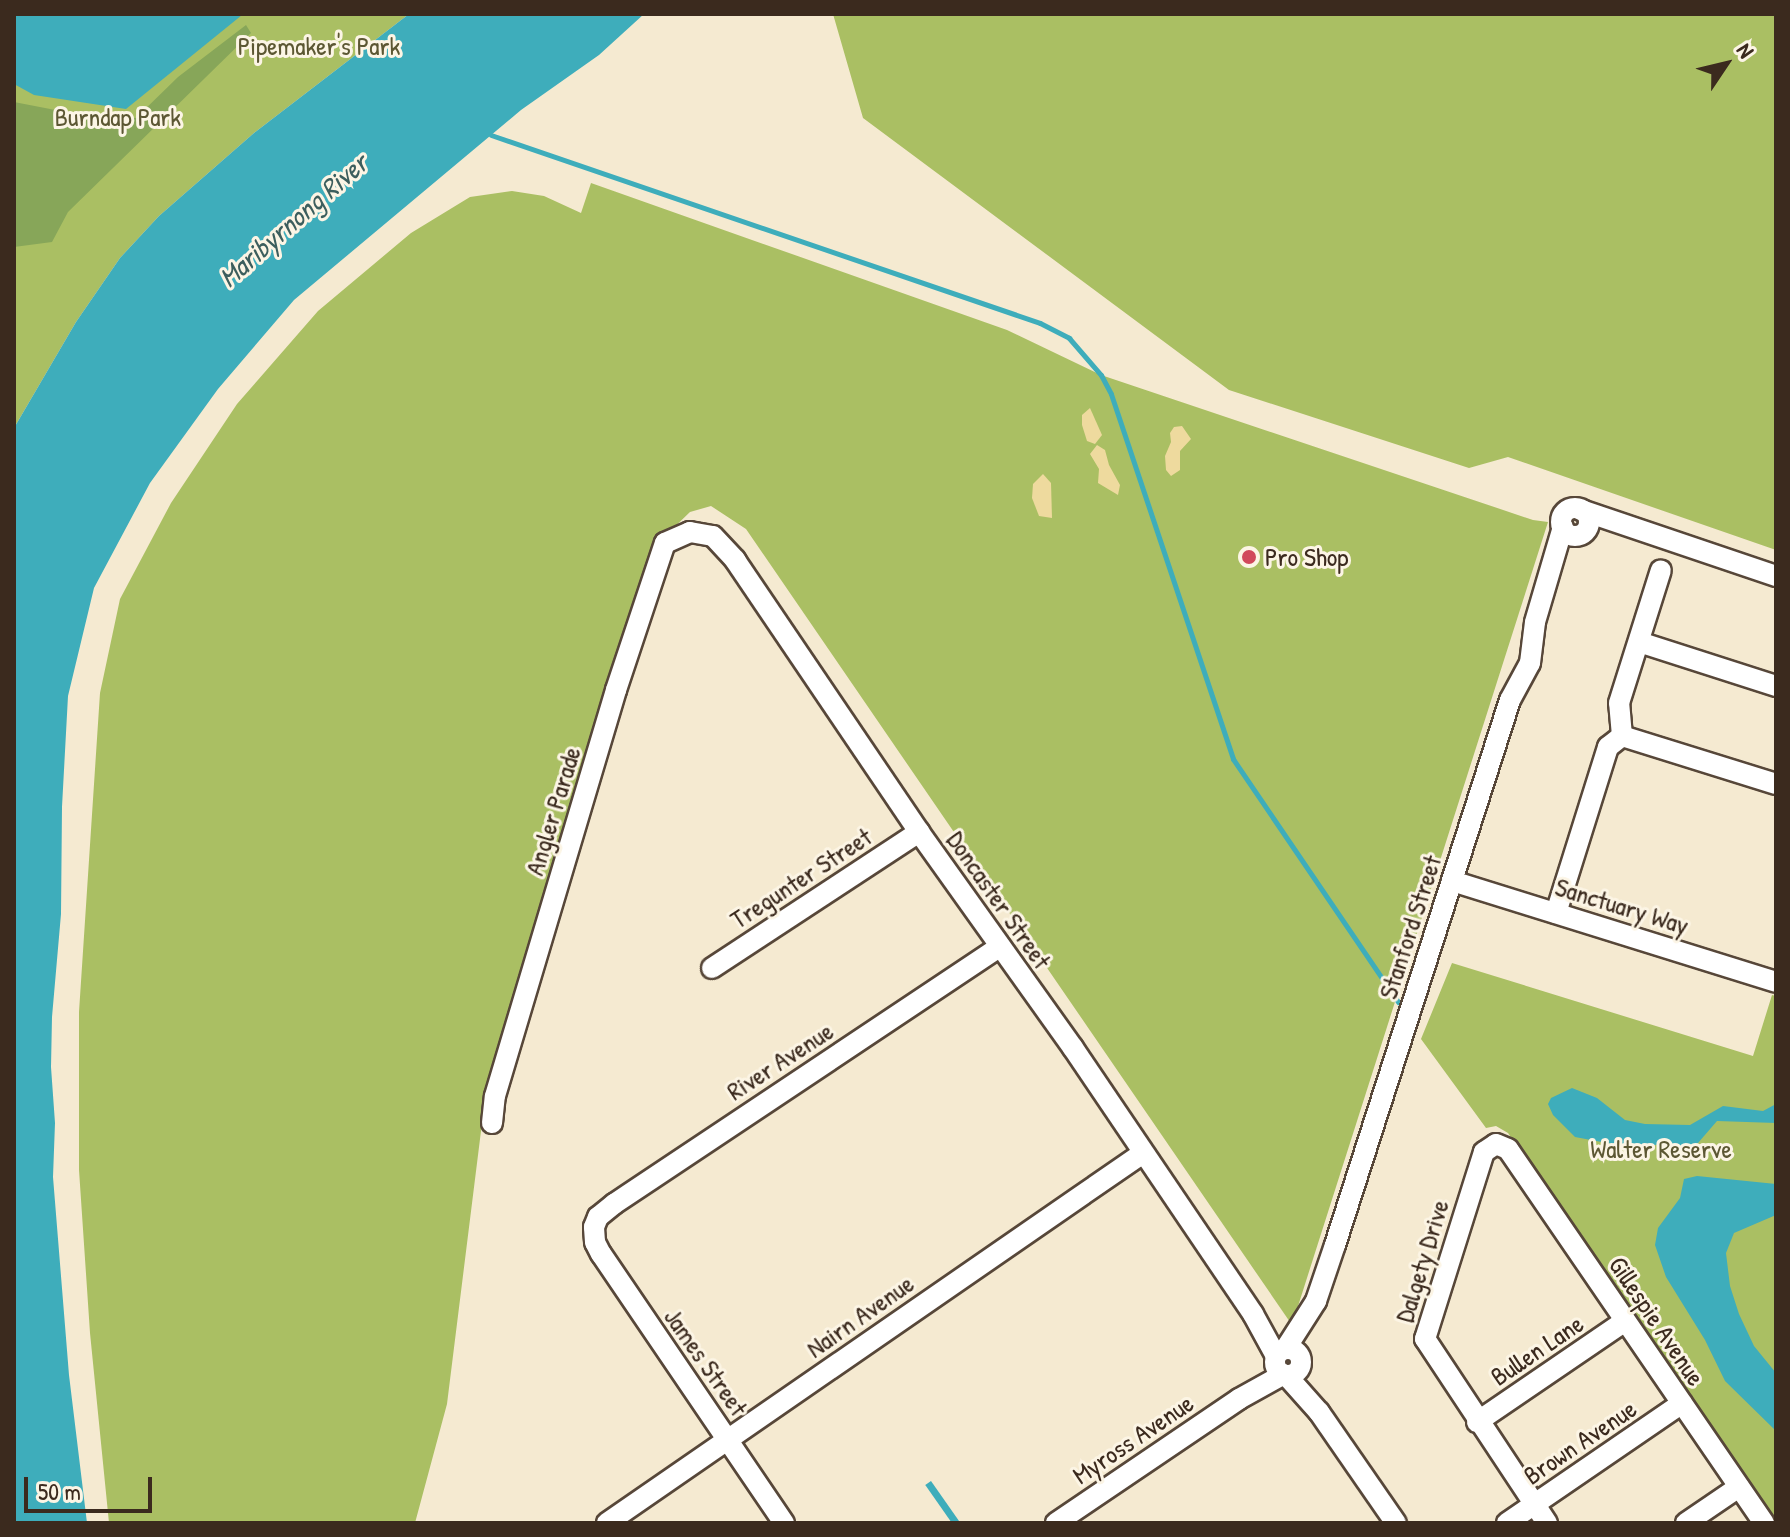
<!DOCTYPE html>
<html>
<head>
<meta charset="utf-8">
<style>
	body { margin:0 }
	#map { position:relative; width:1790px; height:1537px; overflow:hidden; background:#f5ead1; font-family:"Patrick Hand",sans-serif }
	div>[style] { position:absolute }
	.green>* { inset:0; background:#aabf63 }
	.forest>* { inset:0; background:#87a659 }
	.sand>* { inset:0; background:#eeda9e }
	.water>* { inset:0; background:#3eadbb; transform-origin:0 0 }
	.stream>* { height:5px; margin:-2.5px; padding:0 2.5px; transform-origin:2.5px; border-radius:2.5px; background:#3eadbb }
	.roads { filter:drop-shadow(2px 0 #574739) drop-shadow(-2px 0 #574739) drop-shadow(0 2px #574739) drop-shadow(0 -2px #574739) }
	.minor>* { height:20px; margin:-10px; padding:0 10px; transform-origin:10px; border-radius:10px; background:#fff }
	.minor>.ring { margin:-10px; padding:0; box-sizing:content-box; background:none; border:20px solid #fff; border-radius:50% }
	.dots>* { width:22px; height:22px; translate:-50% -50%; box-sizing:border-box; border:4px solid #fcf5e5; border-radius:50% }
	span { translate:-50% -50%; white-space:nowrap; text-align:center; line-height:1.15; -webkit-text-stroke:6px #fcf5e5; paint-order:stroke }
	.park-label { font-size:26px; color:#5c5733 }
	.poi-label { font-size:26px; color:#3b2a1e }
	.left { translate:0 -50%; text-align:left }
	.street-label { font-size:26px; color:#3b2a1e }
	.water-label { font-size:28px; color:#3c5e5d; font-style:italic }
	.frame { position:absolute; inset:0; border:16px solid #3b2a1e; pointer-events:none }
	.north { position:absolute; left:1686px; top:24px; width:80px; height:80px; -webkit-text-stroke:6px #fcf5e5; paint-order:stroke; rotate:55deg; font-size:22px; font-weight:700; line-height:32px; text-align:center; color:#3b2a1e }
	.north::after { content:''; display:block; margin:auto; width:28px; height:36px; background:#3b2a1e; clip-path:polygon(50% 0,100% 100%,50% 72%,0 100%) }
	.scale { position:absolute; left:24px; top:1477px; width:128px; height:36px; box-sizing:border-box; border:4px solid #3b2a1e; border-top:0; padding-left:10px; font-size:24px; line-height:28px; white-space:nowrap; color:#3b2a1e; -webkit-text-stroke:6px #fcf5e5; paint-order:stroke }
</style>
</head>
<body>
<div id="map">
	<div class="green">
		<i style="clip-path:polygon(14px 14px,409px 14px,254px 133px,159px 216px,120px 258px,76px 322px,14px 428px)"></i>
		<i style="clip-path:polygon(833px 14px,1776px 14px,1776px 550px,1508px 457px,1469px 468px,1229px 390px,863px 118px)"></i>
		<i style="clip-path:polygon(591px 183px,1007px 330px,1101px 375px,1533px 520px,1548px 522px,1292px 1325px,746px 529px,711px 506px,690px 512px,662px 539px,485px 1099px,447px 1404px,415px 1523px,109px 1523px,90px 1333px,79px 1170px,79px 1012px,100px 693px,120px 599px,171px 503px,237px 404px,318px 311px,411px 233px,470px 197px,512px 191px,544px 196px,581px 213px)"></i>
		<i style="clip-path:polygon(1452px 963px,1753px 1056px,1772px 995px,1776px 996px,1776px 1522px,1508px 1133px,1496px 1126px,1486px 1128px,1421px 1039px)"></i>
	</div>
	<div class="forest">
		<i style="clip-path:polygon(246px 25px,251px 33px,68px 212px,52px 242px,14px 247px,14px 102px,76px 114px,136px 118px,178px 77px)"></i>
	</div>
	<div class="sand">
		<i style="clip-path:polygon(1090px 408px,1102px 435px,1095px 444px,1087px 441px,1082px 425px,1082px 415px)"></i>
		<i style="clip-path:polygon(1182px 426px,1191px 439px,1180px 451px,1180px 470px,1171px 476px,1166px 470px,1165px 456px,1171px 442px,1170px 433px,1174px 427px)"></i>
		<i style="clip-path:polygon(1097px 445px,1105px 450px,1109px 465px,1120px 485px,1118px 495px,1098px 483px,1099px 469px,1090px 454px)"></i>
		<i style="clip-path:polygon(1043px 474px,1051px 483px,1052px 518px,1039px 516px,1032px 498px,1033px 484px)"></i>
	</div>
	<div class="water">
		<i style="clip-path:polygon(14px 14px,242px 14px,242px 15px,126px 109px,34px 95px,14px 84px)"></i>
		<i style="clip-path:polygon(409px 14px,644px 14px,599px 55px,521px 110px,294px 300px,218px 389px,150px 483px,94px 588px,68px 696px,62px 807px,61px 914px,52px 1017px,51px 1067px,55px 1123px,53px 1177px,69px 1375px,87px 1523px,14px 1523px,14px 428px,76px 322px,120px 258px,159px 216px,254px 133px)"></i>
		<i style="clip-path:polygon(1572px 1088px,1597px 1098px,1625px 1120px,1645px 1124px,1690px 1125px,1723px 1106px,1763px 1111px,1776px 1104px,1776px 1123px,1717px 1121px,1698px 1143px,1687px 1148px,1668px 1143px,1635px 1148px,1607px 1143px,1575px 1137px,1553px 1115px,1548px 1104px,1551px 1098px)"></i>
		<i style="clip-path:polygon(1697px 1176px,1776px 1184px,1776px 1215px,1734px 1233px,1726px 1253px,1730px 1286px,1739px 1314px,1754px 1346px,1776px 1373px,1776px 1431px,1725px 1381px,1705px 1340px,1666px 1277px,1655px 1245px,1658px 1228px,1680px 1198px,1684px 1179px)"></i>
		<i style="left:931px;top:1481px;width:51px;height:7px;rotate:55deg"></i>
	</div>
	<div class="stream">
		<i style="left:491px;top:135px;width:580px;rotate:18.9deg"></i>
		<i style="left:1040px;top:323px;width:33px;rotate:27deg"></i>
		<i style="left:1069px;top:338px;width:49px;rotate:49.1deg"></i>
		<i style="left:1101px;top:375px;width:21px;rotate:62deg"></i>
		<i style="left:1111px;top:394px;width:385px;rotate:71.5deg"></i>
		<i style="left:1233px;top:759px;width:294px;rotate:55.8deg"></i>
	</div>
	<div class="roads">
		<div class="minor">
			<i class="ring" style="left:1561px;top:508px;width:8px;height:8px"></i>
			<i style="left:1581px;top:510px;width:206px;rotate:18.7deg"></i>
			<i style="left:1639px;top:642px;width:144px;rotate:17.8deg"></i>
			<i style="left:1622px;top:736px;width:33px;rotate:-95deg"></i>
			<i style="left:1619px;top:703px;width:139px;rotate:-72.5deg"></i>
			<i style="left:1622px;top:736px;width:161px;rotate:17.3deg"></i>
			<i style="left:1452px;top:881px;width:339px;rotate:17.3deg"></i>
			<i style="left:1556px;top:913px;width:174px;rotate:-72.6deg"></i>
			<i style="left:1608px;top:747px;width:18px;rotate:-38deg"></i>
			<i style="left:712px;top:968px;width:248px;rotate:-33.3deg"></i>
			<i style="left:492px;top:1123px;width:27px;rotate:-84deg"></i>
			<i style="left:495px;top:1096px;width:424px;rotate:-73.4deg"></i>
			<i style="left:616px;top:690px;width:155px;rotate:-71.6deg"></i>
			<i style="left:665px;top:543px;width:27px;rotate:-24deg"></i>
			<i style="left:690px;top:532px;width:23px;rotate:10deg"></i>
			<i style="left:713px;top:536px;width:33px;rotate:47deg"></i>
			<i style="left:735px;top:560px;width:328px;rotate:55.9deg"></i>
			<i style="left:919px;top:832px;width:265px;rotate:54.5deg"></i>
			<i style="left:1073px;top:1048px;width:321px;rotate:55.9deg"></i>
			<i style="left:1253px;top:1314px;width:48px;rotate:61.3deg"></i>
			<i style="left:1286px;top:1348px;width:56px;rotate:-57.4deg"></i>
			<i style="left:1316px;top:1301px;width:59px;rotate:-71.3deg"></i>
			<i style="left:1335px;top:1245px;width:572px;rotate:-72.2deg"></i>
			<i style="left:1510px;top:700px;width:42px;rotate:-61.6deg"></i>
			<i style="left:1530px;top:663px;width:41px;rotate:-83deg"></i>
			<i style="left:1535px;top:622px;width:99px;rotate:-73.6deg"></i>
			<i class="ring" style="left:1275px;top:1349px;width:6px;height:6px"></i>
			<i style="left:1286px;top:1375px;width:50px;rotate:48.3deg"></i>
			<i style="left:1319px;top:1412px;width:135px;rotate:55.3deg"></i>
			<i style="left:1477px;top:1422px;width:179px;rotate:-34.3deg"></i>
			<i style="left:607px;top:1523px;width:651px;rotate:-34.62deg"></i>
			<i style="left:784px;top:1523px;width:325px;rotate:-124.2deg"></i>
			<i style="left:601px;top:1254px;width:13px;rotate:-117deg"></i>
			<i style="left:595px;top:1242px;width:15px;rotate:-94deg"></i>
			<i style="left:594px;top:1227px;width:11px;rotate:-68deg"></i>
			<i style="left:598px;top:1217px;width:21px;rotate:-39deg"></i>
			<i style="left:614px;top:1204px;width:464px;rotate:-33.7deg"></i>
			<i style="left:1056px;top:1523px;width:221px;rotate:-34.1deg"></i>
			<i style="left:1239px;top:1399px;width:51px;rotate:-29.1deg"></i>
			<i style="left:1507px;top:1523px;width:212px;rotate:-34.4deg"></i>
			<i style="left:1547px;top:1523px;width:221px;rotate:-123.5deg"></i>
			<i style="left:1425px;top:1339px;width:196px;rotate:-72.5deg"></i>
			<i style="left:1484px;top:1152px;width:14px;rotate:-34deg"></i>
			<i style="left:1496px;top:1144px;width:13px;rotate:23deg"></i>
			<i style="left:1508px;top:1149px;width:453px;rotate:55.6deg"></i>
			<i style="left:1686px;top:1523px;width:64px;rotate:-34.2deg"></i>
		</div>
	</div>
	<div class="dots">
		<i style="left:1249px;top:557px;background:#d1495b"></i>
	</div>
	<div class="park-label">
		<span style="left:319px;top:46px">Pipemaker's Park</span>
		<span style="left:118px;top:117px">Burndap Park</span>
		<span style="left:1661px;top:1149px">Walter Reserve</span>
	</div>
	<div class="poi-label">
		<span class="left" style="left:1265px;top:557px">Pro Shop</span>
	</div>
	<div class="street-label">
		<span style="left:553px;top:811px;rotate:-73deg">Angler Parade</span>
		<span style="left:801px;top:878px;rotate:-33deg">Tregunter Street</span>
		<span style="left:999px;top:900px;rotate:55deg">Doncaster Street</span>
		<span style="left:1622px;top:906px;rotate:17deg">Sanctuary Way</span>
		<span style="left:1410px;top:927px;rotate:-72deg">Stanford Street</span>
		<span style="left:780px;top:1061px;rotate:-33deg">River Avenue</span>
		<span style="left:1422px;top:1261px;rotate:-73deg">Dalgety Drive</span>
		<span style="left:860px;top:1316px;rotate:-35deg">Nairn Avenue</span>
		<span style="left:1657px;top:1321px;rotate:56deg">Gillespie Avenue</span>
		<span style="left:1537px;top:1350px;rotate:-34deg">Bullen Lane</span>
		<span style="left:706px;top:1362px;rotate:55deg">James Street</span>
		<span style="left:1133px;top:1439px;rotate:-34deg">Myross Avenue</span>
		<span style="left:1580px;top:1442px;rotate:-34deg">Brown Avenue</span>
	</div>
	<div class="water-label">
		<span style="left:293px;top:220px;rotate:-41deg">Maribyrnong River</span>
	</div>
	<div class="frame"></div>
	<div class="north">N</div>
	<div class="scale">50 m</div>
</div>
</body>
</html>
